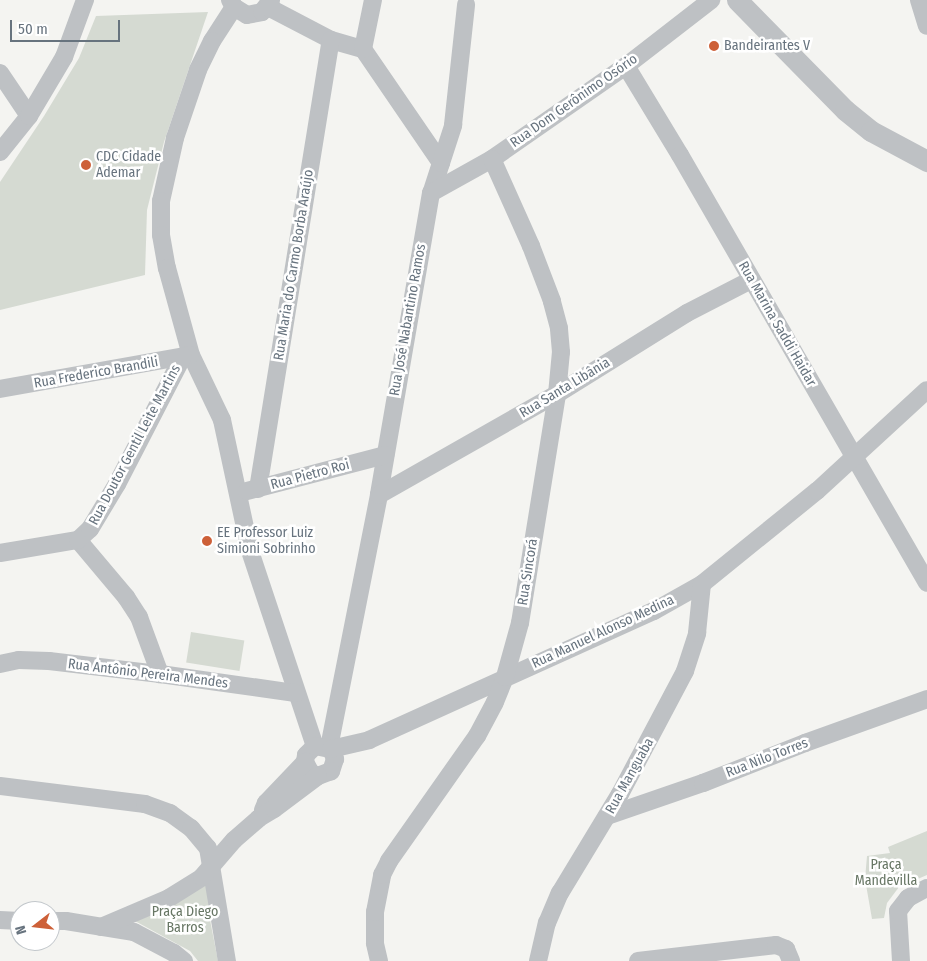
<!DOCTYPE html>
<html>
<head>
<meta charset="utf-8">
<style>
	body { margin:0 }
	#map { position:relative; width:927px; height:961px; overflow:hidden; background:#f4f4f1; font-family:"Fira Sans Condensed",sans-serif }
	div>[style] { position:absolute }
	.green>* { inset:0; background:#d5dad2; transform-origin:0 0 }
	.minor>* { height:18px; margin:-9px; padding:0 9px; transform-origin:9px; border-radius:9px; background:#bec1c4 }
	.tertiary>* { height:21px; margin:-10.5px; padding:0 10.5px; transform-origin:10.5px; border-radius:10.5px; background:#bec1c4 }
	.dots>* { width:14px; height:14px; translate:-50% -50%; box-sizing:border-box; border:2px solid #fff; border-radius:50% }
	span { translate:-50% -50%; white-space:nowrap; text-align:center; line-height:1.15; -webkit-text-stroke:5px #fff; paint-order:stroke }
	.poi-label { font-size:14px; color:#67737e }
	.left { translate:0 -50%; text-align:left }
	.street-label { font-size:14px; color:#67737e }
	.park-label { font-size:14px; color:#677664 }
	.north { position:absolute; left:10px; top:901px; width:50px; height:50px; box-sizing:border-box; background:#fff; border:1px solid #c2c7cb; border-radius:50%; rotate:254deg; font-size:14px; font-weight:700; line-height:20px; text-align:center; color:#67737e }
	.north::after { content:''; display:block; margin:auto; width:18px; height:22px; background:#cd6038; clip-path:polygon(50% 0,100% 100%,50% 72%,0 100%) }
	.scale { position:absolute; left:10px; top:20px; width:110px; height:22px; box-sizing:border-box; border:2px solid #67737e; border-top:0; padding-left:6px; font-size:15px; line-height:18px; white-space:nowrap; color:#67737e; -webkit-text-stroke:4px #fff; paint-order:stroke }
</style>
</head>
<body>
<div id="map">
	<div class="green">
		<i style="clip-path:polygon(208px 12px,164px 142px,147px 210px,145px 275px,0 310px,0 182px,44px 116px,79px 58px,96px 16px)"></i>
		<i style="left:191px;top:632px;width:54px;height:31px;rotate:9deg"></i>
		<i style="clip-path:polygon(927px 831px,927px 875px,899px 887px,887px 903px,884px 918px,872px 919px,865px 879px,867px 856px,890px 853px,888px 847px)"></i>
		<i style="clip-path:polygon(208px 877px,210px 920px,218px 961px,198px 961px,190px 951px,135px 921px)"></i>
	</div>
	<div class="minor">
		<i style="left:230px;top:0;width:8px;rotate:60deg"></i>
		<i style="left:234px;top:7px;width:15px;rotate:32deg"></i>
		<i style="left:247px;top:15px;width:15px;rotate:-11deg"></i>
		<i style="left:262px;top:12px;width:15px;rotate:-53deg"></i>
		<i style="left:919px;top:0;width:27px;rotate:73deg"></i>
		<i style="left:234px;top:7px;width:40px;rotate:122.9deg"></i>
		<i style="left:212px;top:41px;width:32px;rotate:116deg"></i>
		<i style="left:198px;top:70px;width:72px;rotate:108.7deg"></i>
		<i style="left:175px;top:138px;width:65px;rotate:102.5deg"></i>
		<i style="left:161px;top:201px;width:34px;rotate:90deg"></i>
		<i style="left:161px;top:235px;width:34px;rotate:80deg"></i>
		<i style="left:167px;top:268px;width:90px;rotate:74.6deg"></i>
		<i style="left:191px;top:355px;width:72px;rotate:64.5deg"></i>
		<i style="left:222px;top:420px;width:134px;rotate:77.9deg"></i>
		<i style="left:250px;top:551px;width:206px;rotate:71.6deg"></i>
		<i style="left:268px;top:7px;width:71px;rotate:27.6deg"></i>
		<i style="left:331px;top:40px;width:33px;rotate:16deg"></i>
		<i style="left:363px;top:49px;width:138px;rotate:55.6deg"></i>
		<i style="left:441px;top:163px;width:32px;rotate:108deg"></i>
		<i style="left:431px;top:193px;width:306px;rotate:99.8deg"></i>
		<i style="left:379px;top:495px;width:257px;rotate:101.2deg"></i>
		<i style="left:363px;top:49px;width:50px;rotate:-78.5deg"></i>
		<i style="left:626px;top:66px;width:104px;rotate:58.8deg"></i>
		<i style="left:680px;top:155px;width:494px;rotate:60deg"></i>
		<i style="left:0;top:73px;width:52px;rotate:56deg"></i>
		<i style="left:0;top:152px;width:46px;rotate:-51.1deg"></i>
		<i style="left:29px;top:116px;width:69px;rotate:-59.3deg"></i>
		<i style="left:64px;top:57px;width:61px;rotate:-69.8deg"></i>
		<i style="left:441px;top:163px;width:40px;rotate:-72deg"></i>
		<i style="left:453px;top:125px;width:121px;rotate:-83.8deg"></i>
		<i style="left:431px;top:193px;width:70px;rotate:-29.1deg"></i>
		<i style="left:492px;top:159px;width:163px;rotate:-34.8deg"></i>
		<i style="left:626px;top:66px;width:108px;rotate:-37.8deg"></i>
		<i style="left:0;top:389px;width:193px;rotate:-10.1deg"></i>
		<i style="left:258px;top:489px;width:455px;rotate:-80.8deg"></i>
		<i style="left:247px;top:491px;width:143px;rotate:-14.6deg"></i>
		<i style="left:379px;top:495px;width:205px;rotate:-29.6deg"></i>
		<i style="left:557px;top:394px;width:153px;rotate:-31.9deg"></i>
		<i style="left:687px;top:313px;width:72px;rotate:-27.3deg"></i>
		<i style="left:78px;top:540px;width:75px;rotate:49.9deg"></i>
		<i style="left:126px;top:597px;width:24px;rotate:57deg"></i>
		<i style="left:139px;top:617px;width:61px;rotate:69.8deg"></i>
		<i style="left:0;top:553px;width:79px;rotate:-9.5deg"></i>
		<i style="left:78px;top:540px;width:16px;rotate:-43deg"></i>
		<i style="left:90px;top:529px;width:52px;rotate:-59deg"></i>
		<i style="left:117px;top:484px;width:144px;rotate:-62.7deg"></i>
		<i style="left:0;top:664px;width:19px;rotate:-12deg"></i>
		<i style="left:19px;top:660px;width:30px;rotate:2deg"></i>
		<i style="left:49px;top:661px;width:112px;rotate:6.7deg"></i>
		<i style="left:160px;top:674px;width:137px;rotate:8deg"></i>
		<i style="left:331px;top:749px;width:11px;rotate:68deg"></i>
		<i style="left:335px;top:759px;width:13px;rotate:108deg"></i>
		<i style="left:331px;top:771px;width:14px;rotate:159deg"></i>
		<i style="left:318px;top:776px;width:8px;rotate:-157deg"></i>
		<i style="left:311px;top:773px;width:13px;rotate:-119deg"></i>
		<i style="left:305px;top:762px;width:7px;rotate:-82deg"></i>
		<i style="left:306px;top:755px;width:13px;rotate:-45deg"></i>
		<i style="left:315px;top:746px;width:16px;rotate:11deg"></i>
		<i style="left:331px;top:749px;width:39px;rotate:-13deg"></i>
		<i style="left:369px;top:740px;width:313px;rotate:-24.4deg"></i>
		<i style="left:654px;top:611px;width:55px;rotate:-29.4deg"></i>
		<i style="left:702px;top:584px;width:148px;rotate:-39deg"></i>
		<i style="left:817px;top:491px;width:149px;rotate:-42.6deg"></i>
		<i style="left:0;top:786px;width:146px;rotate:7.1deg"></i>
		<i style="left:145px;top:804px;width:27px;rotate:20deg"></i>
		<i style="left:170px;top:813px;width:26px;rotate:36deg"></i>
		<i style="left:191px;top:828px;width:26px;rotate:50deg"></i>
		<i style="left:208px;top:848px;width:115px;rotate:80.5deg"></i>
		<i style="left:263px;top:810px;width:8px;rotate:-67deg"></i>
		<i style="left:266px;top:803px;width:57px;rotate:-46.4deg"></i>
		<i style="left:607px;top:816px;width:102px;rotate:-19deg"></i>
		<i style="left:703px;top:783px;width:110px;rotate:-21.4deg"></i>
		<i style="left:805px;top:743px;width:130px;rotate:-19.8deg"></i>
		<i style="left:0;top:920px;width:20px;rotate:3deg"></i>
		<i style="left:50px;top:921px;width:16px"></i>
		<i style="left:66px;top:921px;width:69px;rotate:9.2deg"></i>
		<i style="left:134px;top:932px;width:45px;rotate:27.7deg"></i>
		<i style="left:174px;top:953px;width:13px;rotate:39deg"></i>
		<i style="left:101px;top:927px;width:74px;rotate:-23.1deg"></i>
		<i style="left:169px;top:898px;width:39px;rotate:-32deg"></i>
		<i style="left:202px;top:877px;width:49px;rotate:-49.1deg"></i>
		<i style="left:234px;top:840px;width:33px;rotate:-41deg"></i>
		<i style="left:259px;top:818px;width:17px;rotate:-31deg"></i>
		<i style="left:274px;top:809px;width:55px;rotate:-36.9deg"></i>
		<i style="left:379px;top:961px;width:18px;rotate:-103deg"></i>
		<i style="left:375px;top:943px;width:31px;rotate:-90deg"></i>
		<i style="left:375px;top:912px;width:38px;rotate:-79deg"></i>
		<i style="left:382px;top:875px;width:16px;rotate:-63deg"></i>
		<i style="left:389px;top:861px;width:153px;rotate:-54.9deg"></i>
		<i style="left:477px;top:736px;width:38px;rotate:-62deg"></i>
		<i style="left:495px;top:702px;width:27px;rotate:-68deg"></i>
		<i style="left:505px;top:677px;width:56px;rotate:-74.5deg"></i>
		<i style="left:520px;top:623px;width:232px;rotate:-80.8deg"></i>
		<i style="left:557px;top:394px;width:42px;rotate:-84.6deg"></i>
		<i style="left:561px;top:352px;width:24px;rotate:-95deg"></i>
		<i style="left:559px;top:328px;width:28px;rotate:-105deg"></i>
		<i style="left:552px;top:301px;width:59px;rotate:-110.9deg"></i>
		<i style="left:531px;top:246px;width:95px;rotate:-114.1deg"></i>
		<i style="left:538px;top:961px;width:39px;rotate:-77deg"></i>
		<i style="left:547px;top:923px;width:33px;rotate:-67deg"></i>
		<i style="left:560px;top:893px;width:116px;rotate:-58.8deg"></i>
		<i style="left:620px;top:794px;width:139px;rotate:-62.1deg"></i>
		<i style="left:685px;top:671px;width:40px;rotate:-72deg"></i>
		<i style="left:697px;top:633px;width:49px;rotate:-84.2deg"></i>
		<i style="left:638px;top:961px;width:139px;rotate:-6.6deg"></i>
		<i style="left:776px;top:945px;width:11px;rotate:22deg"></i>
		<i style="left:786px;top:949px;width:13px;rotate:67deg"></i>
		<i style="left:901px;top:961px;width:50px;rotate:-93.4deg"></i>
		<i style="left:898px;top:911px;width:16px;rotate:-52deg"></i>
		<i style="left:908px;top:898px;width:21px;rotate:-28deg"></i>
	</div>
	<div class="tertiary">
		<i style="left:737px;top:0;width:154px;rotate:45.5deg"></i>
		<i style="left:845px;top:110px;width:33px;rotate:39deg"></i>
		<i style="left:871px;top:131px;width:64px;rotate:28.2deg"></i>
	</div>
	<div class="dots">
		<i style="left:714px;top:46px;background:#cd6038"></i>
		<i style="left:86px;top:165px;background:#cd6038"></i>
		<i style="left:207px;top:541px;background:#cd6038"></i>
	</div>
	<div class="poi-label">
		<span class="left" style="left:724px;top:46px">Bandeirantes V</span>
		<span class="left" style="left:96px;top:165px">CDC Cidade<br>Ademar</span>
		<span class="left" style="left:217px;top:541px">EE Professor Luiz<br>Simioni Sobrinho</span>
	</div>
	<div class="street-label">
		<span style="left:574px;top:101px;rotate:-35deg">Rua Dom Gerônimo Osório</span>
		<span style="left:294px;top:265px;rotate:-81deg">Rua Maria do Carmo Borba Araújo</span>
		<span style="left:408px;top:320px;rotate:-80deg">Rua José Nabantino Ramos</span>
		<span style="left:777px;top:324px;rotate:60deg">Rua Marina Saddi Haidar</span>
		<span style="left:96px;top:373px;rotate:-10deg">Rua Frederico Brandili</span>
		<span style="left:565px;top:388px;rotate:-31deg">Rua Santa Libânia</span>
		<span style="left:135px;top:445px;rotate:-62deg">Rua Doutor Gentil Leite Martins</span>
		<span style="left:310px;top:475px;rotate:-15deg">Rua Pietro Roi</span>
		<span style="left:528px;top:572px;rotate:-81deg">Rua Sincorá</span>
		<span style="left:603px;top:632px;rotate:-25deg">Rua Manuel Alonso Medina</span>
		<span style="left:148px;top:674px;rotate:7deg">Rua Antônio Pereira Mendes</span>
		<span style="left:767px;top:758px;rotate:-21deg">Rua Nilo Torres</span>
		<span style="left:630px;top:776px;rotate:-61deg">Rua Manguaba</span>
	</div>
	<div class="park-label">
		<span style="left:886px;top:873px">Praça<br>Mandevilla</span>
		<span style="left:185px;top:920px">Praça Diego<br>Barros</span>
	</div>
	<div class="north">N</div>
	<div class="scale">50 m</div>
</div>
</body>
</html>
